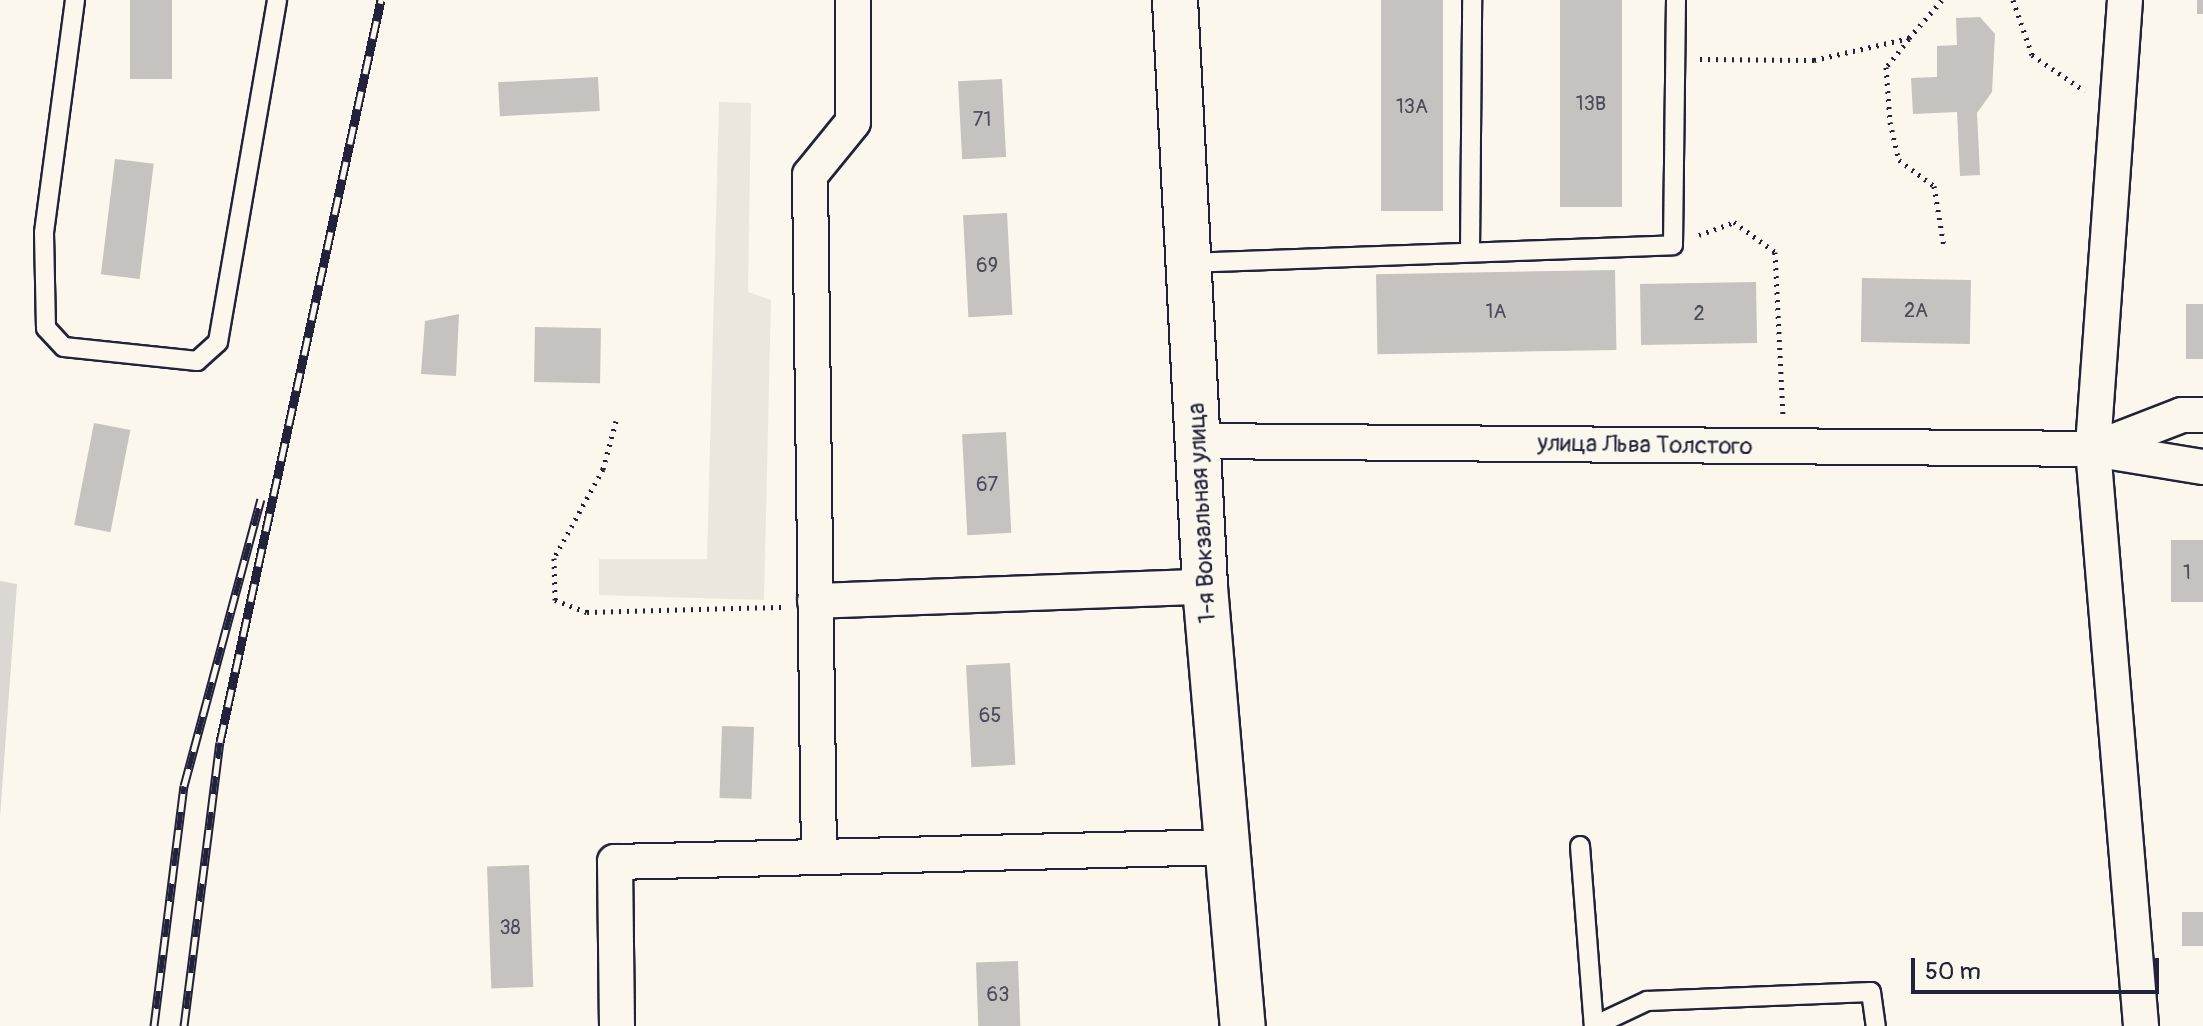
<!DOCTYPE html>
<html>
<head>
<meta charset="utf-8">
<style>
	body { margin:0 }
	#map { position:relative; width:2203px; height:1026px; overflow:hidden; background:#fbf7ec; font-family:Pangolin,sans-serif }
	div>[style] { position:absolute }
	.built>* { inset:0; background:#ebe7df }
	.green>* { inset:0; background:#dbd8d3 }
	.building>* { inset:0; background:#c6c2c0; transform-origin:0 0 }
	.path>* { height:5px; margin-top:-2.5px; transform-origin:0; background:repeating-linear-gradient(90deg,#22223b 0 2px,transparent 0 8px) }
	.roads { filter:drop-shadow(2px 0 #22223b) drop-shadow(-2px 0 #22223b) drop-shadow(0 2px #22223b) drop-shadow(0 -2px #22223b) }
	.lane>* { height:18px; margin:-9px; padding:0 9px; transform-origin:9px; border-radius:9px; background:#fbf7ec }
	.street>* { height:34px; margin:-17px; padding:0 17px; transform-origin:17px; border-radius:17px; background:#fbf7ec }
	.secondary>* { height:44px; margin:-22px; padding:0 22px; transform-origin:22px; border-radius:22px; background:#fbf7ec }
	.rail>* { height:9px; margin-top:-4.5px; transform-origin:0; background:repeating-linear-gradient(90deg,#fbf7ec 0 18px,#22223b 0 36px); box-sizing:border-box; border-block:2px solid #22223b }
	span { translate:-50% -50%; white-space:nowrap; text-align:center; line-height:1.15; -webkit-text-stroke:7px #fbf7ec; paint-order:stroke }
	.number-label { font-size:20px; color:#4b4a5c }
	.number-label span { -webkit-text-stroke-width:0 }
	.street-label { font-size:24px; color:#22223b }
	.scale { position:absolute; left:1911px; top:958px; width:248px; height:36px; box-sizing:border-box; border:4px solid #22223b; border-top:0; padding-left:10px; font-size:24px; line-height:28px; white-space:nowrap; color:#22223b; -webkit-text-stroke:6px #fbf7ec; paint-order:stroke }
</style>
</head>
<body>
<div id="map">
	<div class="built">
		<i style="clip-path:polygon(719px 102px,751px 103px,748px 292px,771px 300px,764px 600px,599px 595px,599px 559px,707px 559px)"></i>
	</div>
	<div class="green">
		<i style="clip-path:polygon(0 581px,17px 584px,0 817px)"></i>
	</div>
	<div class="building">
		<i style="left:130px;top:0;width:42px;height:79px"></i>
		<i style="left:1381px;top:0;width:62px;height:211px"></i>
		<i style="left:1560px;top:0;width:62px;height:207px"></i>
		<i style="left:2197px;top:0;width:6px;height:14px"></i>
		<i style="clip-path:polygon(1980px 17px,1995px 34px,1992px 92px,1977px 113px,1980px 175px,1960px 176px,1957px 112px,1913px 114px,1911px 78px,1937px 77px,1937px 46px,1957px 45px,1956px 18px)"></i>
		<i style="left:598px;top:77px;width:34px;height:100px;rotate:87deg"></i>
		<i style="left:1002px;top:79px;width:78px;height:44px;rotate:87deg"></i>
		<i style="left:115px;top:159px;width:39px;height:116px;rotate:7deg"></i>
		<i style="left:1007px;top:213px;width:102px;height:44px;rotate:87deg"></i>
		<i style="left:1615px;top:270px;width:80px;height:239px;rotate:89deg"></i>
		<i style="left:1862px;top:278px;width:109px;height:64px;rotate:1deg"></i>
		<i style="left:1756px;top:282px;width:61px;height:116px;rotate:89deg"></i>
		<i style="left:2186px;top:304px;width:17px;height:55px"></i>
		<i style="clip-path:polygon(459px 314px,456px 376px,421px 374px,425px 321px)"></i>
		<i style="left:535px;top:327px;width:66px;height:55px;rotate:1deg"></i>
		<i style="left:94px;top:423px;width:37px;height:104px;rotate:11deg"></i>
		<i style="left:1006px;top:432px;width:101px;height:44px;rotate:87deg"></i>
		<i style="left:2203px;top:540px;width:62px;height:32px;rotate:90deg"></i>
		<i style="left:1010px;top:663px;width:102px;height:44px;rotate:87deg"></i>
		<i style="left:722px;top:726px;width:32px;height:72px;rotate:2deg"></i>
		<i style="left:529px;top:865px;width:122px;height:42px;rotate:88deg"></i>
		<i style="left:2203px;top:912px;width:34px;height:21px;rotate:90deg"></i>
		<i style="left:1018px;top:961px;width:65px;height:42px;rotate:88deg"></i>
	</div>
	<div class="path">
		<i style="left:2013px;top:0;width:58px;rotate:70.9deg"></i>
		<i style="left:2032px;top:55px;width:64px;rotate:34.2deg"></i>
		<i style="left:1909px;top:39px;width:36px;rotate:129deg"></i>
		<i style="left:1886px;top:67px;width:55px;rotate:85.8deg"></i>
		<i style="left:1890px;top:122px;width:39px;rotate:77deg"></i>
		<i style="left:1899px;top:160px;width:44px;rotate:36.6deg"></i>
		<i style="left:1934px;top:186px;width:62px;rotate:80.7deg"></i>
		<i style="left:1700px;top:59px;width:114px;rotate:0.5deg"></i>
		<i style="left:1814px;top:60px;width:98px;rotate:-13deg"></i>
		<i style="left:1909px;top:38px;width:50px;rotate:-49deg"></i>
		<i style="left:1699px;top:235px;width:37px;rotate:-20deg"></i>
		<i style="left:1734px;top:222px;width:51px;rotate:36.2deg"></i>
		<i style="left:1775px;top:252px;width:162px;rotate:87.2deg"></i>
		<i style="left:616px;top:421px;width:50px;rotate:105.2deg"></i>
		<i style="left:603px;top:469px;width:102px;rotate:118.8deg"></i>
		<i style="left:554px;top:558px;width:42px;rotate:88.6deg"></i>
		<i style="left:555px;top:600px;width:34px;rotate:21deg"></i>
		<i style="left:587px;top:612px;width:195px;rotate:-1.5deg"></i>
	</div>
	<div class="roads">
		<div class="lane">
			<i style="left:75px;top:0;width:235px;rotate:97.6deg"></i>
			<i style="left:44px;top:233px;width:95px;rotate:88.8deg"></i>
			<i style="left:46px;top:328px;width:26px;rotate:47deg"></i>
			<i style="left:64px;top:347px;width:134px;rotate:6deg"></i>
			<i style="left:197px;top:361px;width:28px;rotate:-42deg"></i>
			<i style="left:218px;top:342px;width:347px;rotate:-80.2deg"></i>
			<i style="left:1470px;top:251px;width:251px;rotate:-89.5deg"></i>
			<i style="left:1189px;top:263px;width:484px;rotate:-2.1deg"></i>
			<i style="left:1673px;top:245px;width:245px;rotate:-89.3deg"></i>
			<i style="left:1580px;top:846px;width:181px;rotate:85.6deg"></i>
			<i style="left:1594px;top:1026px;width:59px;rotate:-25.3deg"></i>
			<i style="left:1647px;top:1001px;width:224px;rotate:-2.3deg"></i>
			<i style="left:1871px;top:992px;width:34px;rotate:82deg"></i>
		</div>
		<div class="street">
			<i style="left:2125px;top:0;width:450px;rotate:94.1deg"></i>
			<i style="left:2093px;top:449px;width:579px;rotate:85.24deg"></i>
			<i style="left:1198px;top:441px;width:895px;rotate:0.51deg"></i>
			<i style="left:2093px;top:449px;width:111px;rotate:9.3deg"></i>
			<i style="left:2094px;top:449px;width:94px;rotate:-21.1deg"></i>
			<i style="left:2182px;top:415px;width:21px"></i>
			<i style="left:815px;top:601px;width:390px;rotate:-2.1deg"></i>
			<i style="left:819px;top:857px;width:682px;rotate:-90.76deg"></i>
			<i style="left:810px;top:175px;width:68px;rotate:-50.9deg"></i>
			<i style="left:853px;top:122px;width:122px;rotate:-90deg"></i>
			<i style="left:617px;top:1026px;width:164px;rotate:-90.7deg"></i>
			<i style="left:615px;top:862px;width:613px;rotate:-1.4deg"></i>
		</div>
		<div class="secondary">
			<i style="left:1175px;top:0;width:588px;rotate:87.07deg"></i>
			<i style="left:1205px;top:587px;width:441px;rotate:85.1deg"></i>
		</div>
	</div>
	<div class="rail">
		<i style="left:154px;top:1026px;width:242px;rotate:-82.9deg"></i>
		<i style="left:184px;top:786px;width:297px;rotate:-75deg"></i>
		<i style="left:184px;top:1026px;width:286px;rotate:-82.8deg"></i>
		<i style="left:220px;top:742px;width:759px;rotate:-77.76deg"></i>
	</div>
	<div class="number-label">
		<span style="left:1591px;top:103px">13В</span>
		<span style="left:1412px;top:106px">13А</span>
		<span style="left:982px;top:119px">71</span>
		<span style="left:987px;top:265px">69</span>
		<span style="left:1916px;top:310px">2А</span>
		<span style="left:1496px;top:311px">1А</span>
		<span style="left:1699px;top:313px">2</span>
		<span style="left:987px;top:484px">67</span>
		<span style="left:2187px;top:572px">1</span>
		<span style="left:990px;top:715px">65</span>
		<span style="left:510px;top:927px">38</span>
		<span style="left:998px;top:994px">63</span>
	</div>
	<div class="street-label">
		<span style="left:1645px;top:445px;rotate:1deg">улица Льва Толстого</span>
		<span style="left:1202px;top:513px;rotate:-93deg">1-я Вокзальная улица</span>
	</div>
	<div class="scale">50 m</div>
</div>
</body>
</html>
